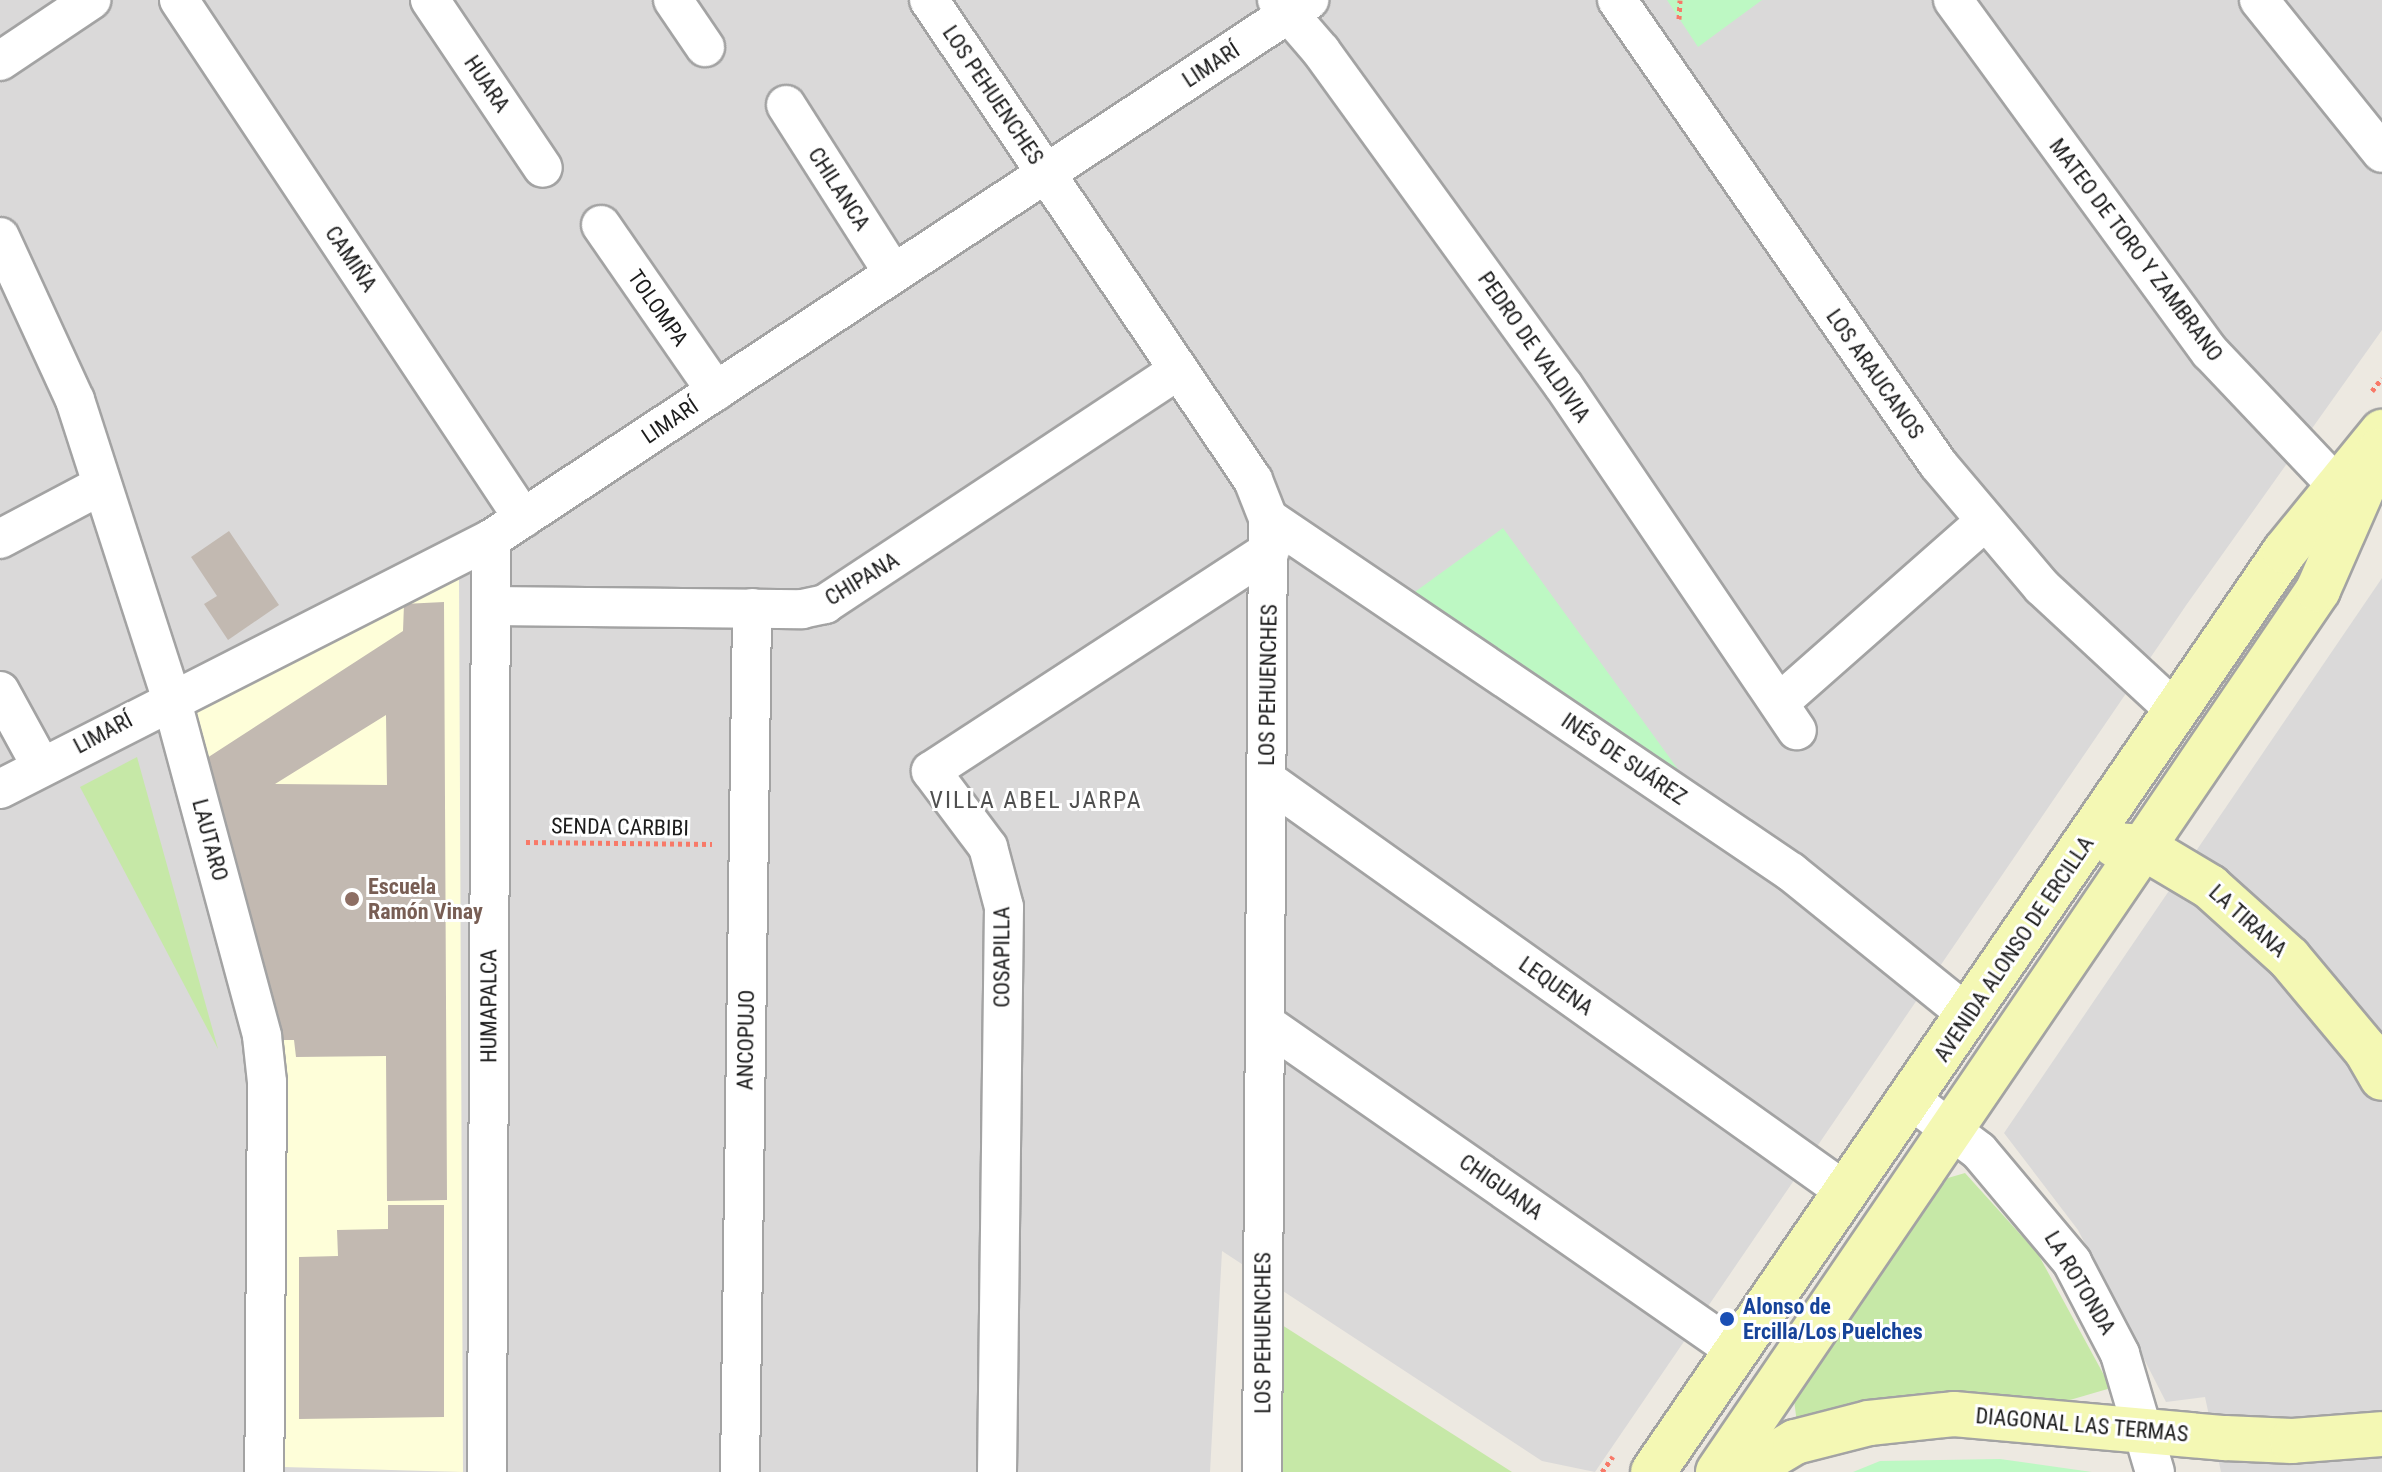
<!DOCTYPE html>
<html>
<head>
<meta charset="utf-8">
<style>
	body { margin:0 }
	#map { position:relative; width:2382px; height:1472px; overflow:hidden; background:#ede9e1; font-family:"Roboto Condensed",sans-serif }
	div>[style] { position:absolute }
	.residential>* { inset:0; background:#dad9d9 }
	.education>* { inset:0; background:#fefed9 }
	.grass>* { inset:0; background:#c6e8a7 }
	.park>* { inset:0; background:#bdf8c3 }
	.building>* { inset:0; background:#c2b9b1 }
	.path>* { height:5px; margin-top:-2.5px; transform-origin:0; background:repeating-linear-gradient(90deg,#f87968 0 4px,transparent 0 8px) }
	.roads { filter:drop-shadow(2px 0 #a3a3a3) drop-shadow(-2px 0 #a3a3a3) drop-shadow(0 2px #a3a3a3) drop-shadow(0 -2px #a3a3a3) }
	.minor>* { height:38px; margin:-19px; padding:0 19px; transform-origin:19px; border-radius:19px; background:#fff }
	.secondary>* { height:44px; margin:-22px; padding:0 22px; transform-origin:22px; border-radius:22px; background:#f4f8b4 }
	.dots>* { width:22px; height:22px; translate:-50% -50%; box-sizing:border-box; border:4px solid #fff; border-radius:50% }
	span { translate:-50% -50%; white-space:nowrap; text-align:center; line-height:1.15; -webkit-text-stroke:6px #fff; paint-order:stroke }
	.street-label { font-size:22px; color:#1c1c1c }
	.education-label { font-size:22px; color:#785e54; font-weight:700 }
	.left { translate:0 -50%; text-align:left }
	.transit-label { font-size:22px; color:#164399; font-weight:700 }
	.neighbourhood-label { font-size:24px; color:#4f4f4f; letter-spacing:2px }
</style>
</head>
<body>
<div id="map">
	<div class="residential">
		<i style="clip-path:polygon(0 0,2382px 0,2382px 330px,2187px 604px,1595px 1472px,1542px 1461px,1222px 1251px,1210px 1472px,0 1472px)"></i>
		<i style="clip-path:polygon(2382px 578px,2382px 1472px,2221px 1472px,2205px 1397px,2166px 1402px,2078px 1230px,2004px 1133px)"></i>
	</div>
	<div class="education">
		<i style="clip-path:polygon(459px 573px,463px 1472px,283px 1467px,280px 1040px,193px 704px)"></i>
	</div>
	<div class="grass">
		<i style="clip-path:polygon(137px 757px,218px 1049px,80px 787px)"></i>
		<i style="clip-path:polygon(1965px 1173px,2038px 1254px,2111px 1388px,2063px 1402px,1968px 1393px,1889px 1397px,1797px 1423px,1794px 1400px,1941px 1180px)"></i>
		<i style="clip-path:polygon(1271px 1318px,1512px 1472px,1275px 1472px)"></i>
	</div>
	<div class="park">
		<i style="clip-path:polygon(1667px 0,1762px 0,1698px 47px)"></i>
		<i style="clip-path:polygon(1503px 528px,1680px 772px,1412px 594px)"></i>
		<i style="clip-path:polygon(2000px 1459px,2092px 1472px,1853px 1472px,1880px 1461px)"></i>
	</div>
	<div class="building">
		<i style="clip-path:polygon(229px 531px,279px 605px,228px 640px,204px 604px,217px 596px,191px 557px)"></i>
		<i style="clip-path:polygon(evenodd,444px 602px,447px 1200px,387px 1201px,386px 1056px,296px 1057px,294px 1040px,280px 1040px,207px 758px,403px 631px,404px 604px,444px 602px,386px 715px,387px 785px,275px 784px,386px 715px)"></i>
		<i style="clip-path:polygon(388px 1205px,444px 1205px,444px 1417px,299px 1419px,299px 1257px,338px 1256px,337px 1230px,388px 1229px)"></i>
	</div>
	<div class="path">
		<i style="left:1679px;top:19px;width:19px;rotate:-87deg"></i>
		<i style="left:2372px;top:391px;width:16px;rotate:-52deg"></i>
		<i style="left:526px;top:842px;width:186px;rotate:0.6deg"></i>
		<i style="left:1602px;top:1472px;width:19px;rotate:-55deg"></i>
	</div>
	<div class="roads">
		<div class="minor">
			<i style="left:179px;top:0;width:622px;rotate:56.41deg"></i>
			<i style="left:430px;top:0;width:202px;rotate:56.1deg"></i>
			<i style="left:673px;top:0;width:57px;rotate:55.8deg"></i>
			<i style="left:929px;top:0;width:579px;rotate:55.98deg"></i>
			<i style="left:1253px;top:480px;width:41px;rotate:68.5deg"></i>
			<i style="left:1268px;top:518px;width:954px;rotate:90.36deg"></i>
			<i style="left:1277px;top:0;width:67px;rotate:49.2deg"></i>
			<i style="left:1321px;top:51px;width:412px;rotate:54.1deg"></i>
			<i style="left:1563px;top:385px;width:417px;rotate:55.9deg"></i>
			<i style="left:1617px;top:0;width:564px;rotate:55.32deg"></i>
			<i style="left:1938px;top:464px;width:161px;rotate:49.8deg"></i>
			<i style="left:2042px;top:587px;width:183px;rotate:42.8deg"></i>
			<i style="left:1953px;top:0;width:436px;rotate:53.9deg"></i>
			<i style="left:2210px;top:352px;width:183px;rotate:46.5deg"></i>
			<i style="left:2259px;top:0;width:196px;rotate:51.2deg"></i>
			<i style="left:0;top:61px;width:110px;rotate:-33.8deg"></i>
			<i style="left:786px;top:105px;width:199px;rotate:57.5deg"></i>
			<i style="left:601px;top:225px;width:202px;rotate:55.3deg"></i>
			<i style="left:0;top:237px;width:179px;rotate:65.3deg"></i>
			<i style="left:75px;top:400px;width:313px;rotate:72.1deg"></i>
			<i style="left:171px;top:698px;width:350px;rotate:74.9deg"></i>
			<i style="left:262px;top:1036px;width:46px;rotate:83.8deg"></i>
			<i style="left:267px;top:1082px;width:390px;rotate:90.4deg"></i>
			<i style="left:1268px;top:518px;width:632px;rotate:34.09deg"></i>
			<i style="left:1791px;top:872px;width:228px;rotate:38.9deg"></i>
			<i style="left:0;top:539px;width:115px;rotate:-27.9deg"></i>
			<i style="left:491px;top:606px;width:311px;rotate:0.6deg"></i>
			<i style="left:802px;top:609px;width:24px;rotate:-12deg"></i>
			<i style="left:825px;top:604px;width:424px;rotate:-33.5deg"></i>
			<i style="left:0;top:691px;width:85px;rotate:61.3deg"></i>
			<i style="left:1779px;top:703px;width:273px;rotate:-41.4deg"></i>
			<i style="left:1267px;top:780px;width:711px;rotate:35.43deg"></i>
			<i style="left:0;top:789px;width:551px;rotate:-26.98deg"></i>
			<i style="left:491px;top:539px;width:980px;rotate:-33.38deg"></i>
			<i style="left:1265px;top:1023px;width:574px;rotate:34.85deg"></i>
			<i style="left:1910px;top:1099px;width:86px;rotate:37deg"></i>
			<i style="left:1979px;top:1151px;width:145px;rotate:50deg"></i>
			<i style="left:2072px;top:1262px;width:104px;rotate:62.4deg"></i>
			<i style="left:2120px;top:1354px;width:123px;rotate:73.5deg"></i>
			<i style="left:487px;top:1472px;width:933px;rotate:-89.75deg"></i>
			<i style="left:740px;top:1472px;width:864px;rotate:-89.2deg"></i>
			<i style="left:997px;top:1472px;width:565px;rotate:-89.29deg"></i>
			<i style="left:1004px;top:907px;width:62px;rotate:-104.9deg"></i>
			<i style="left:988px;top:847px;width:95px;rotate:-126.9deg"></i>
			<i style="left:931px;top:771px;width:405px;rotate:-33.1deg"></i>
		</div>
		<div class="secondary">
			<i style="left:2115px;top:845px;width:28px;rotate:4deg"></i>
			<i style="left:2143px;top:847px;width:78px;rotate:30.8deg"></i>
			<i style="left:2210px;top:887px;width:106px;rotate:41.9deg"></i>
			<i style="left:2289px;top:958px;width:120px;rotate:50.1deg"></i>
			<i style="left:2366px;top:1050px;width:32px;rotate:60deg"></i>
			<i style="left:1653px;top:1472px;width:1117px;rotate:-55.54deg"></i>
			<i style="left:2285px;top:551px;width:154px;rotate:-50.8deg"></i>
			<i style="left:1718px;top:1472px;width:1067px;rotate:-55.77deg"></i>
			<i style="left:2318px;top:590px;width:152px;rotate:-66.3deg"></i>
			<i style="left:1745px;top:1472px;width:58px;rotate:-31deg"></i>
			<i style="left:1795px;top:1442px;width:76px;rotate:-14.4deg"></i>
			<i style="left:1869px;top:1423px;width:85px;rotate:-6deg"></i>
			<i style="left:1954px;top:1414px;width:272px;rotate:5.1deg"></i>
			<i style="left:2225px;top:1438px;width:67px;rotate:2.6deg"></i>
			<i style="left:2292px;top:1441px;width:90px;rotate:-4.4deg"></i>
		</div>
	</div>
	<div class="dots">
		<i style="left:352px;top:899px;background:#8d6e63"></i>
		<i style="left:1727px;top:1319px;background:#1a4fb4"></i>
	</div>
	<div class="street-label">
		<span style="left:1211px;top:65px;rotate:-33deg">LIMARÍ</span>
		<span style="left:487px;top:84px;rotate:56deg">HUARA</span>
		<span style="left:993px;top:95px;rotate:56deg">LOS PEHUENCHES</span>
		<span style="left:839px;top:189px;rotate:57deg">CHILANCA</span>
		<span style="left:2136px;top:250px;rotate:53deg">MATEO DE TORO Y ZAMBRANO</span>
		<span style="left:351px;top:259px;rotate:56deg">CAMIÑA</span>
		<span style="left:658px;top:308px;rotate:55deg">TOLOMPA</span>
		<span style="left:1534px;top:347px;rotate:55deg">PEDRO DE VALDIVIA</span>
		<span style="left:1875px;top:374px;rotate:55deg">LOS ARAUCANOS</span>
		<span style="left:670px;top:421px;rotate:-34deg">LIMARÍ</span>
		<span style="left:862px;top:579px;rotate:-31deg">CHIPANA</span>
		<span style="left:1268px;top:685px;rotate:-89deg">LOS PEHUENCHES</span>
		<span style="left:103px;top:733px;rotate:-28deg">LIMARÍ</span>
		<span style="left:1624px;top:759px;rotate:34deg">INÉS DE SUÁREZ</span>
		<span style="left:620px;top:827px;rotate:1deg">SENDA CARBIBI</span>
		<span style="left:210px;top:840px;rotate:75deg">LAUTARO</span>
		<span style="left:2248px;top:921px;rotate:42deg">LA TIRANA</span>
		<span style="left:2014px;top:949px;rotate:-56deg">AVENIDA ALONSO DE ERCILLA</span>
		<span style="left:1002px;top:957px;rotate:-90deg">COSAPILLA</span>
		<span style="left:1556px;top:986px;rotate:35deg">LEQUENA</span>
		<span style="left:489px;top:1006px;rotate:-90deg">HUMAPALCA</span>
		<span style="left:746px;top:1040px;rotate:-89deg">ANCOPUJO</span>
		<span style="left:1501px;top:1187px;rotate:35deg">CHIGUANA</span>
		<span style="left:2080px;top:1283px;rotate:59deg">LA ROTONDA</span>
		<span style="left:1263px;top:1333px;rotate:-90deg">LOS PEHUENCHES</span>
		<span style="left:2082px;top:1425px;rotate:5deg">DIAGONAL LAS TERMAS</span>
	</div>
	<div class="education-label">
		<span class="left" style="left:368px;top:899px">Escuela<br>Ramón Vinay</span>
	</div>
	<div class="transit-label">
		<span class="left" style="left:1743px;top:1319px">Alonso de<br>Ercilla/Los Puelches</span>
	</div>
	<div class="neighbourhood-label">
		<span style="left:1036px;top:801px">VILLA ABEL JARPA</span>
	</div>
</div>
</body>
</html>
